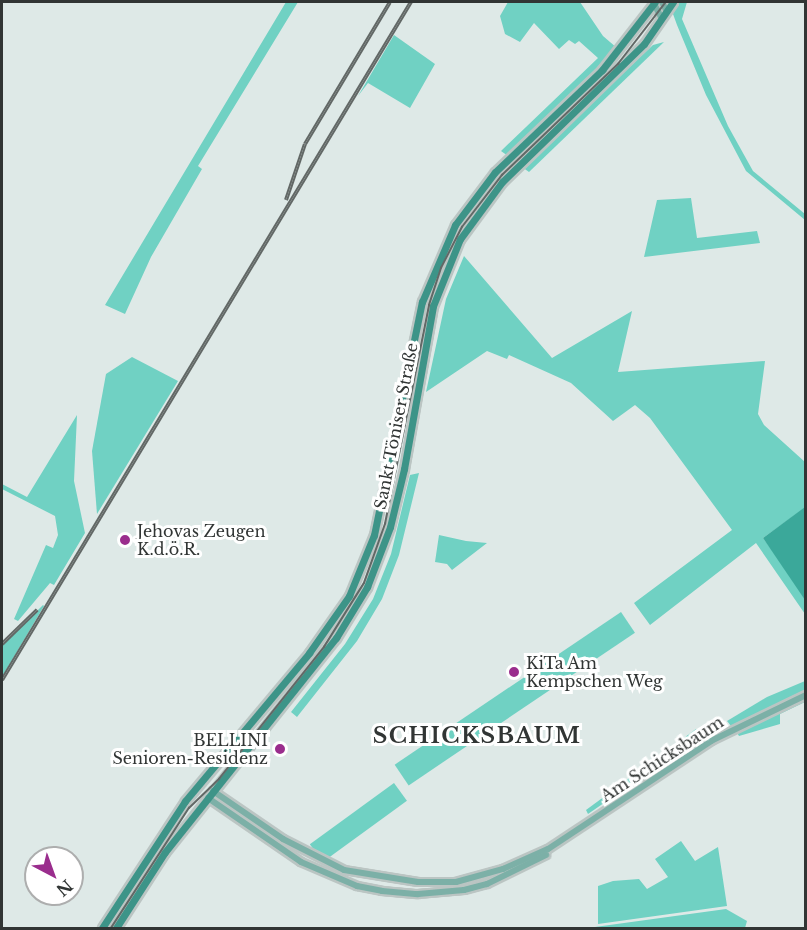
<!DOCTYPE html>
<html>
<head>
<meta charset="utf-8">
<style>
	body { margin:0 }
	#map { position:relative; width:807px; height:930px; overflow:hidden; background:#dee9e7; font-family:"Libre Baskerville",serif }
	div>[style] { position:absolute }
	.green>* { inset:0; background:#70d1c3; transform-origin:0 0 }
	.water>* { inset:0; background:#3ba89a }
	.roads { filter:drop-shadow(2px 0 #bbc5c3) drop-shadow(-2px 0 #bbc5c3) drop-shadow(0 2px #bbc5c3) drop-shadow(0 -2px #bbc5c3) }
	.tertiary>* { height:6px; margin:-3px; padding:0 3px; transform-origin:3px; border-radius:3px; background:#7cb0a7 }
	.secondary>* { height:7px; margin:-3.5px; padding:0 3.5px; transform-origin:3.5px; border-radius:3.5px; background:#3d9488 }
	.tram>* { height:1.5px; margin:-0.75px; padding:0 0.75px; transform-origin:0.75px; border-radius:0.75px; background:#626866 }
	.rail>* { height:4px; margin-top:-2px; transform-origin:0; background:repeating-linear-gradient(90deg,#fff 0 4.5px,#626866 0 9px); box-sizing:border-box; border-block:2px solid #626866 }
	.dots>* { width:16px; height:16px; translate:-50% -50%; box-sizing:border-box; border:3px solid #fff; border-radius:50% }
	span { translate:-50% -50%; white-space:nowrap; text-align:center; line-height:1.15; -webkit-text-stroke:6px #fff; paint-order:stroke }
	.street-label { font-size:16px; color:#313534 }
	.poi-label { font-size:16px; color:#313534 }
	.left { translate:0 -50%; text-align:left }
	.right { translate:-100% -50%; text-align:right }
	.district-label { font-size:22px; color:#313534; font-weight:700; letter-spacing:1.5px }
	.frame { position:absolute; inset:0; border:3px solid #313534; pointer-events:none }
	.north { position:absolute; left:24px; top:846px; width:60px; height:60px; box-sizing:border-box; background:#fff; border:2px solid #adaeae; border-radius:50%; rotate:139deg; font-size:16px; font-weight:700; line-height:24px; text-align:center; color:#313534 }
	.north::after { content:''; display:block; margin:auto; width:21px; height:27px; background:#9a2d8d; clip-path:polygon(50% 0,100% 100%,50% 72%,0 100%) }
</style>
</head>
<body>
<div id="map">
	<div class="green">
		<i style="clip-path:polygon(286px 2px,298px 2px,198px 166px,202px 169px,151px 257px,125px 314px,105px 305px)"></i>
		<i style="clip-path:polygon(508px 2px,580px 2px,603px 36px,617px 48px,508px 156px,501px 151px,598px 58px,579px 41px,575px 44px,569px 40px,559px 49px,534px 23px,520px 42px,505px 34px,500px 16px)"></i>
		<i style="clip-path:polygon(677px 2px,687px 2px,682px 19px,728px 126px,753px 171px,805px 214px,805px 220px,746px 171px,706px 95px,677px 25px,673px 14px)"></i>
		<i style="clip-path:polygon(394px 35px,435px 64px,410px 108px,368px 83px,358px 96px)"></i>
		<i style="clip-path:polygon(664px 42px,529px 172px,522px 167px,653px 45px)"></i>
		<i style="clip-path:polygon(691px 198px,697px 238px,757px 231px,760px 243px,644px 257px,657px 200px)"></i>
		<i style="clip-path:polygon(464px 256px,552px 358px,632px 311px,618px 372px,765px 361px,758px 414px,764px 425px,805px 462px,806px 507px,763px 538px,798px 585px,805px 600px,805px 614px,756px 543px,650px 625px,634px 603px,732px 530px,650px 418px,635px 405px,613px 421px,571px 383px,509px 355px,507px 359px,487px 351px,426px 392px,446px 299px)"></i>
		<i style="clip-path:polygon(132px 357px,178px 381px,97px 514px,92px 451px,106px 374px)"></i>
		<i style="clip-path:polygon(77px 415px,74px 481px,85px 533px,54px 585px,50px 583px,18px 621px,14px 619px,46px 545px,53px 548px,58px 535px,55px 516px,2px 489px,2px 484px,27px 497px)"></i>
		<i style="clip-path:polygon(419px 473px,399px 555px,382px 599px,357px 641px,297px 717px,291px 712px,345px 644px,373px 599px,391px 554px,410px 475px)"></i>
		<i style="clip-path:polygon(439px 535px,466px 541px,487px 543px,452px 570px,447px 564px,435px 562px)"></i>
		<i style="clip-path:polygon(43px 605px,44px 606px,2px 677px,2px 646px)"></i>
		<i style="left:621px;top:612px;width:25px;height:273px;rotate:56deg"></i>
		<i style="clip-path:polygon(805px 681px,805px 692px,731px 726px,727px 721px,767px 697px)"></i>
		<i style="clip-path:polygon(805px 699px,805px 702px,780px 714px,780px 724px,739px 736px,736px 731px)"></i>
		<i style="clip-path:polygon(696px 729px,701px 736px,588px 814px,586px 810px)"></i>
		<i style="left:394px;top:783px;width:22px;height:104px;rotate:54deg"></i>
		<i style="clip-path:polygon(681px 841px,695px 861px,718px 847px,727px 906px,598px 924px,598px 886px,613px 881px,639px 879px,647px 889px,668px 877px,655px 859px)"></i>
		<i style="clip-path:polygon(726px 909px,747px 921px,745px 928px,595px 927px)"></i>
	</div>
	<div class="water">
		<i style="clip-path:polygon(805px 507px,805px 600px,763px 538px)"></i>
	</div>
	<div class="roads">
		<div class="tertiary">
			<i style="left:653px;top:2px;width:19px;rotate:62deg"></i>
			<i style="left:662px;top:2px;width:11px;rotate:63deg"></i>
			<i style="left:213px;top:791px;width:85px;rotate:34.4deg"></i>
			<i style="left:283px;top:839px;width:68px;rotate:26.9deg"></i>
			<i style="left:344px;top:870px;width:75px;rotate:9.2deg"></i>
			<i style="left:418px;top:882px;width:38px"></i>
			<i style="left:456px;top:882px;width:49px;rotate:-15.5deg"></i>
			<i style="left:503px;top:869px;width:49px;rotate:-24deg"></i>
			<i style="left:548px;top:849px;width:196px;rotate:-33.5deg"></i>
			<i style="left:711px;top:741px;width:106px;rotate:-25.8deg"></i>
			<i style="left:208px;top:798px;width:113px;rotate:34.5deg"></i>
			<i style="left:301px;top:862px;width:61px;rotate:23.2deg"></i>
			<i style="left:357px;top:886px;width:25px;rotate:11deg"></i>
			<i style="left:382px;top:891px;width:36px;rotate:5deg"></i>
			<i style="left:418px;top:894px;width:46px;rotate:-5deg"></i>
			<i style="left:464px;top:890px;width:24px;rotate:-15deg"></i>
			<i style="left:487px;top:884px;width:66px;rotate:-26.2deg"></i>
		</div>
		<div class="secondary">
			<i style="left:102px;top:928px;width:152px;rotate:-56.8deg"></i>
			<i style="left:185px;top:801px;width:193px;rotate:-50deg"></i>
			<i style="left:309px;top:653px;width:70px;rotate:-54.9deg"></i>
			<i style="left:349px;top:596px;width:66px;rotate:-67.7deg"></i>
			<i style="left:374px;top:535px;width:238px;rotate:-78.4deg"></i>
			<i style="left:422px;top:302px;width:84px;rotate:-66.8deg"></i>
			<i style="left:455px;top:225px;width:66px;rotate:-53deg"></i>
			<i style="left:495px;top:172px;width:148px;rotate:-43.6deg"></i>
			<i style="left:602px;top:70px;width:86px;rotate:-52.1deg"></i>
			<i style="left:116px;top:928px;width:90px;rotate:-57.2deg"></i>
			<i style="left:165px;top:852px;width:274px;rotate:-51.4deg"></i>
			<i style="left:336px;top:638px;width:60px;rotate:-58.7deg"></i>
			<i style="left:367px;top:587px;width:64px;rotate:-69deg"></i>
			<i style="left:390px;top:527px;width:60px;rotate:-76.4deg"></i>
			<i style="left:404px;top:469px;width:166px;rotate:-79.9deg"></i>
			<i style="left:433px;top:306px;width:72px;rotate:-68.1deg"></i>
			<i style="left:460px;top:239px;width:71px;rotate:-53.6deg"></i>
			<i style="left:502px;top:182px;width:198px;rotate:-44.2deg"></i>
			<i style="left:644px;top:44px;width:51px;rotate:-55.4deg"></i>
		</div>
	</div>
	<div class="tram">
		<i style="left:111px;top:928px;width:143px;rotate:-57deg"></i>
		<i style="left:189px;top:808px;width:42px;rotate:-44deg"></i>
		<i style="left:219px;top:779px;width:169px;rotate:-51.5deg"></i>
		<i style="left:324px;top:647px;width:75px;rotate:-58deg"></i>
		<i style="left:364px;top:583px;width:63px;rotate:-70.4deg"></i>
		<i style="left:385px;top:524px;width:223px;rotate:-78.6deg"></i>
		<i style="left:429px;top:305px;width:39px;rotate:-72deg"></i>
		<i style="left:441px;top:268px;width:46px;rotate:-62.9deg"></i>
		<i style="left:462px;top:227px;width:66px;rotate:-52.4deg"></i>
		<i style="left:502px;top:175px;width:161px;rotate:-43.7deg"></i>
		<i style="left:618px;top:64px;width:78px;rotate:-52.3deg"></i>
	</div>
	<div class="rail">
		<i style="left:286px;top:200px;width:59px;rotate:-71.3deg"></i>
		<i style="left:305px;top:144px;width:165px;rotate:-59.1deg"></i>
		<i style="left:2px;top:644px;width:49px;rotate:-44.2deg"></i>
		<i style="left:2px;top:680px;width:792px;rotate:-58.9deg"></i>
	</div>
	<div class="dots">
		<i style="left:125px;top:540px;background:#9a2d8d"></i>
		<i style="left:514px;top:672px;background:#9a2d8d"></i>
		<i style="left:280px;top:749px;background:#9a2d8d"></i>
	</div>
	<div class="street-label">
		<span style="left:396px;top:426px;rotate:-79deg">Sankt Töniser Straße</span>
		<span style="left:662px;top:759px;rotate:-33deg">Am Schicksbaum</span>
	</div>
	<div class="poi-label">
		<span class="left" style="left:137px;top:540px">Jehovas Zeugen<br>K.d.ö.R.</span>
		<span class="left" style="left:526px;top:672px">KiTa Am<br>Kempschen Weg</span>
		<span class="right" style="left:268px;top:749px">BELLINI<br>Senioren-Residenz</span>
	</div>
	<div class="district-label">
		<span style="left:477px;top:736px">SCHICKSBAUM</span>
	</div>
	<div class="frame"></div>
	<div class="north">N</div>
</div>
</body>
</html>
